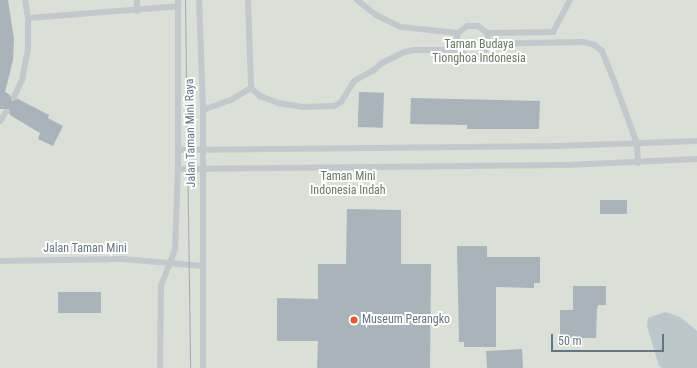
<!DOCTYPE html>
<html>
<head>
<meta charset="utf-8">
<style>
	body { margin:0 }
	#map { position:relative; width:697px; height:368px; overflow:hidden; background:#fafaf8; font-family:"Roboto Condensed",sans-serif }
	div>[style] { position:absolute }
	.green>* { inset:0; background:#dadfd7; transform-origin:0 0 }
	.water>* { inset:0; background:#bbc7cb }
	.building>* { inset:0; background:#aab3b9; transform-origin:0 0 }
	.lane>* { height:6px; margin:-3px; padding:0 3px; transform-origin:3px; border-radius:3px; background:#c3c8cc }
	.tram>* { height:1px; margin:-0.5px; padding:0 0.5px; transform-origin:0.5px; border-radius:0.5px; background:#a2aab0 }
	.dots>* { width:11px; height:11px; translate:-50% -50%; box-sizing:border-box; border:2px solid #fff; border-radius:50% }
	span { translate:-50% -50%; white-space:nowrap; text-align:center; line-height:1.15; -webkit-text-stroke:4px #fff; paint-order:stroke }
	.park-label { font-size:12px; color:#687a64 }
	.street-label { font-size:12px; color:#657683 }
	.poi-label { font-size:12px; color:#657683 }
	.left { translate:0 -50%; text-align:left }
	.scale { position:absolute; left:551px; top:334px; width:113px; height:18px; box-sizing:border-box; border:2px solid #657683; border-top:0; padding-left:5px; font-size:12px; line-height:14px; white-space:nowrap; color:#657683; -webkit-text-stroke:3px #fff; paint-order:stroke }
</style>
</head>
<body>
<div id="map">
	<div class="green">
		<i style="left:0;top:0;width:697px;height:368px"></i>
	</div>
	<div class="water">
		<i style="clip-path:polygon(665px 312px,680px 317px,697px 331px,697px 368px,662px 368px,659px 366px,647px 326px,648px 318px)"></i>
	</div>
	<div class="building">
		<i style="clip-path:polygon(0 0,8px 0,14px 39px,13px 60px,5px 92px,10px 95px,12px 101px,18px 99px,49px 115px,48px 118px,63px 126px,53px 146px,38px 139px,40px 133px,10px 115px,9px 109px,0 109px)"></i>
		<i style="left:359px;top:92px;width:25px;height:35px;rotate:2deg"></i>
		<i style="clip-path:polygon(411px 98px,540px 101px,539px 129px,467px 129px,467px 125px,410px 124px)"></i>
		<i style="left:600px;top:200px;width:27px;height:14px"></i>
		<i style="clip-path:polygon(347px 209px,401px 210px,401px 264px,431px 264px,430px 368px,317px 368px,318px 341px,277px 341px,277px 298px,318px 299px,318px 264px,346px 264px)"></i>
		<i style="clip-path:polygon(457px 246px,487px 246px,487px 257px,540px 257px,540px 283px,534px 283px,534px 288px,496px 287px,496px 347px,464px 347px,464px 342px,459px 342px)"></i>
		<i style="clip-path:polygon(573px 286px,606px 286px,606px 305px,598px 305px,597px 309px,596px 338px,560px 338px,560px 310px,573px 310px)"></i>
		<i style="left:101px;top:292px;width:21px;height:43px;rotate:90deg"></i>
		<i style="left:522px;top:349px;width:19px;height:36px;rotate:87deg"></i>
	</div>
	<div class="lane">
		<i style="left:137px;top:0;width:11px;rotate:90deg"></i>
		<i style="left:199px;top:0;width:110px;rotate:87.9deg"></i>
		<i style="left:203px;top:110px;width:258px;rotate:90deg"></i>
		<i style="left:248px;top:0;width:88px;rotate:88deg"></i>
		<i style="left:251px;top:88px;width:12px;rotate:42deg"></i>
		<i style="left:260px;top:96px;width:19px;rotate:21deg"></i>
		<i style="left:278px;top:103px;width:24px;rotate:9deg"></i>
		<i style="left:302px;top:107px;width:32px;rotate:-2deg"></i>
		<i style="left:334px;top:106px;width:8px;rotate:-30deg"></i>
		<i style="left:341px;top:102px;width:25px;rotate:-58deg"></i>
		<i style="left:354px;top:81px;width:23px;rotate:-29deg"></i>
		<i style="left:374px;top:70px;width:11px;rotate:-41deg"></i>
		<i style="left:382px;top:63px;width:25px;rotate:-26deg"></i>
		<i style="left:405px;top:52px;width:9px;rotate:-13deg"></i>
		<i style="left:414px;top:50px;width:44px"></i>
		<i style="left:458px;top:50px;width:14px;rotate:36deg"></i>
		<i style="left:469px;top:58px;width:13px;rotate:-9deg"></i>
		<i style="left:482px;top:56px;width:14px;rotate:-60deg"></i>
		<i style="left:489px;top:44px;width:11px;rotate:-100deg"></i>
		<i style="left:487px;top:33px;width:11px;rotate:-142deg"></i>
		<i style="left:478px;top:26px;width:11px;rotate:180deg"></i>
		<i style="left:467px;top:26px;width:11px;rotate:142deg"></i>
		<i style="left:458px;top:33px;width:8px;rotate:104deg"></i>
		<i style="left:456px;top:41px;width:9px;rotate:77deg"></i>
		<i style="left:357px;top:0;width:24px;rotate:38deg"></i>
		<i style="left:376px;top:15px;width:28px;rotate:26deg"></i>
		<i style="left:401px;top:27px;width:57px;rotate:6deg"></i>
		<i style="left:28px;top:18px;width:151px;rotate:-4.5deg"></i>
		<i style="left:487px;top:33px;width:66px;rotate:-0.9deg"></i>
		<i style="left:553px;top:32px;width:36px;rotate:-62deg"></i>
		<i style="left:489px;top:44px;width:94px;rotate:-1.2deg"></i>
		<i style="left:583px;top:42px;width:12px;rotate:14deg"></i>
		<i style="left:595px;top:45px;width:9px;rotate:41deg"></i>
		<i style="left:602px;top:51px;width:29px;rotate:68deg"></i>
		<i style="left:613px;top:78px;width:70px;rotate:70deg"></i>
		<i style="left:637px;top:144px;width:19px;rotate:87deg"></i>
		<i style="left:14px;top:97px;width:19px;rotate:-65deg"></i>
		<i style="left:22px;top:80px;width:32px;rotate:-79deg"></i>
		<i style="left:28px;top:49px;width:31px;rotate:-90deg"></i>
		<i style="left:28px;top:18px;width:18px;rotate:-99deg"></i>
		<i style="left:203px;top:110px;width:30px;rotate:-20deg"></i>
		<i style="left:231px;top:100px;width:23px;rotate:-31deg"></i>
		<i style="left:0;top:121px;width:11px;rotate:-56deg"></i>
		<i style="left:178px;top:150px;width:380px;rotate:-0.6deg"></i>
		<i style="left:558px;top:146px;width:139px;rotate:-2.1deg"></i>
		<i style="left:178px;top:169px;width:389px;rotate:-0.6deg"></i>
		<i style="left:567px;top:165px;width:130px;rotate:-2.6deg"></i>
		<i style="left:0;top:261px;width:123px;rotate:-0.9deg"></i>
		<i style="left:123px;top:259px;width:80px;rotate:5deg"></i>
		<i style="left:160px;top:368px;width:82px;rotate:-89.3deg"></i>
		<i style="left:161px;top:286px;width:40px;rotate:-69deg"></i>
		<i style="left:175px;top:249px;width:80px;rotate:-87.9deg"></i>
		<i style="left:178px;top:169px;width:169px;rotate:-90deg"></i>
	</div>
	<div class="tram">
		<i style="left:185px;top:0;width:368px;rotate:89.2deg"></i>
	</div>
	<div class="dots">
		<i style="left:354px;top:320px;background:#e4572e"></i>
	</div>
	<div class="park-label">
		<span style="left:479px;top:52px">Taman Budaya<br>Tionghoa Indonesia</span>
		<span style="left:348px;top:184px">Taman Mini<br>Indonesia Indah</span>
	</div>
	<div class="street-label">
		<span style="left:191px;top:133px;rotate:-91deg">Jalan Taman Mini Raya</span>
		<span style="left:85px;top:249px">Jalan Taman Mini</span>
	</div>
	<div class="poi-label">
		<span class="left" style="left:362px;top:320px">Museum Perangko</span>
	</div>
	<div class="scale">50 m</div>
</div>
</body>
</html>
